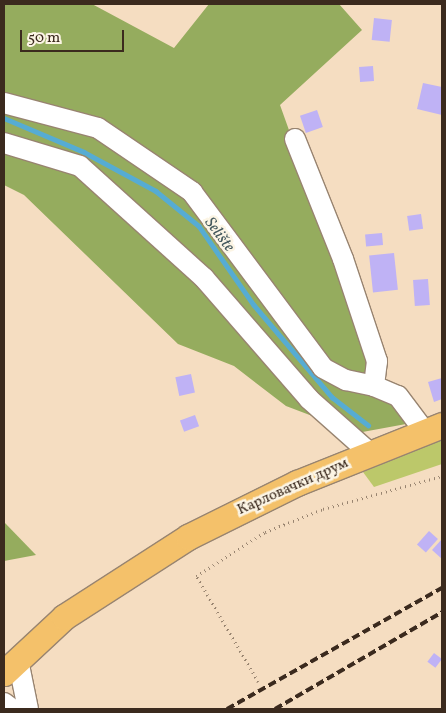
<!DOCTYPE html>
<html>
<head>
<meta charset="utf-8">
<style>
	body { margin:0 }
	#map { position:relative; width:446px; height:713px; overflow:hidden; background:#f5ddc1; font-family:Vollkorn,serif }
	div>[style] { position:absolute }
	.green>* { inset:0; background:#bcc86a }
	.forest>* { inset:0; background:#95ac5e }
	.stream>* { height:4.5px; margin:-2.25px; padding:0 2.25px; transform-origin:2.25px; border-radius:2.25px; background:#56acd3 }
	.building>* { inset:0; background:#bfb2f5; transform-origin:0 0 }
	.path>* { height:2.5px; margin-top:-1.25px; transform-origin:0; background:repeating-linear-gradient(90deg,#988470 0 1px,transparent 0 5px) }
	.roads { filter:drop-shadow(1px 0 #988470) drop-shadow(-1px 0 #988470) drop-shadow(0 1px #988470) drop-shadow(0 -1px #988470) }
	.minor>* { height:20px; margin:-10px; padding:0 10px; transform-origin:10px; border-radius:10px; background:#fff }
	.major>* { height:25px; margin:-12.5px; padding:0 12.5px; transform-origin:12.5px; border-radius:12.5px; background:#f4c16a }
	.rail>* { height:4px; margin-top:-2px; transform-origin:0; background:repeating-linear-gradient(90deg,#3b2a1e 0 8px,transparent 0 12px) }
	span { translate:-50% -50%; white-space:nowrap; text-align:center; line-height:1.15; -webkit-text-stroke:5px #fcf5e5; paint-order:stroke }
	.street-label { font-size:15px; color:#3b2a1e }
	.water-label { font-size:16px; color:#44585d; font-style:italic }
	.frame { position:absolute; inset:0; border:5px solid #3b2a1e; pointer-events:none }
	.scale { position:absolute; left:20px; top:30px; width:104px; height:22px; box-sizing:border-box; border:2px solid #3b2a1e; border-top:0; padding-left:6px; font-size:15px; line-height:18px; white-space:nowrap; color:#3b2a1e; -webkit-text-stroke:4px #fcf5e5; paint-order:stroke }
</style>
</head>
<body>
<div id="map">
	<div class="green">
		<i style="clip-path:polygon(442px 439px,442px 464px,374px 487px,363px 472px)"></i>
	</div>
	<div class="forest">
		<i style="clip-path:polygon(4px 4px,92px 4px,174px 48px,209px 4px,339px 4px,362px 30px,280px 105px,357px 320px,406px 424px,357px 433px,286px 406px,234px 366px,178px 344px,24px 195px,4px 185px)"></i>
		<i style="clip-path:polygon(4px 522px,36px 555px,4px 561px)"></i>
	</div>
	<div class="stream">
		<i style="left:4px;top:118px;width:87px;rotate:23deg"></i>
		<i style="left:84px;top:152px;width:82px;rotate:28.4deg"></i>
		<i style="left:156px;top:191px;width:55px;rotate:39.1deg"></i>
		<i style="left:199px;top:226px;width:96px;rotate:55.2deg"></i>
		<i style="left:254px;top:305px;width:121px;rotate:49.7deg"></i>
		<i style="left:332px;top:397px;width:46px;rotate:37.9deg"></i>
	</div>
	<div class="building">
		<i style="left:374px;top:18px;width:18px;height:22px;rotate:6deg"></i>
		<i style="left:373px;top:66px;width:15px;height:14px;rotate:86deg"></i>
		<i style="clip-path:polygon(423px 83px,442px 87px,442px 115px,417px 109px)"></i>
		<i style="left:317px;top:110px;width:18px;height:18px;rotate:71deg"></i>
		<i style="left:421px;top:214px;width:15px;height:14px;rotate:82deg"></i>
		<i style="left:382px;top:233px;width:12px;height:17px;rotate:85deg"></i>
		<i style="left:394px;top:253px;width:37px;height:25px;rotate:84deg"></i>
		<i style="left:428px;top:279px;width:26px;height:15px;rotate:86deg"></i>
		<i style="left:191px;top:374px;width:19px;height:16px;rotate:78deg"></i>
		<i style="clip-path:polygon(442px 378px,442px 399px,434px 402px,428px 382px)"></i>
		<i style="left:195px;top:415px;width:12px;height:16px;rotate:70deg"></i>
		<i style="left:429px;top:531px;width:12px;height:18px;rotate:42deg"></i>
		<i style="clip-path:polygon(442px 539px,442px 559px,432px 550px)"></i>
		<i style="left:434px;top:653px;width:10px;height:11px;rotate:37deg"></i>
	</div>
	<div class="path">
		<i style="left:258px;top:682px;width:123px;rotate:-120.3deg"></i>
		<i style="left:196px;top:576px;width:82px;rotate:-32.5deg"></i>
		<i style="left:265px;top:532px;width:62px;rotate:-21.6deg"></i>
		<i style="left:323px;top:509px;width:123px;rotate:-15.5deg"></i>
	</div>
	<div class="roads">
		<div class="minor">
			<i style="left:4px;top:103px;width:97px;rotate:14.9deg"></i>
			<i style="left:98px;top:128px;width:114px;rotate:34.2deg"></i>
			<i style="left:192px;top:192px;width:219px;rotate:53.3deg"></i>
			<i style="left:323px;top:368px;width:26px;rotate:28deg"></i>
			<i style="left:346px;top:380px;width:29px;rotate:12deg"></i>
			<i style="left:374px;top:386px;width:26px;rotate:23deg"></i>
			<i style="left:398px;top:396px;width:45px;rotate:53.1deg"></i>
			<i style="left:295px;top:139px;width:129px;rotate:68.2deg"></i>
			<i style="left:343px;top:259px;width:108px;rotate:71.6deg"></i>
			<i style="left:377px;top:361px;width:25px;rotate:97deg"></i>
			<i style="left:4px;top:143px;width:79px;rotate:16.8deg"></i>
			<i style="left:80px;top:166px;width:167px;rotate:42.1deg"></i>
			<i style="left:204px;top:278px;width:160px;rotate:49deg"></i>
			<i style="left:309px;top:399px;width:83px;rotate:41.6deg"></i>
			<i style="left:18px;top:660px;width:50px;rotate:78.5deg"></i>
			<i style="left:4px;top:703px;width:10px;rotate:37deg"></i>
		</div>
		<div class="major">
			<i style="left:4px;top:673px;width:82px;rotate:-43deg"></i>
			<i style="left:64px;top:617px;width:148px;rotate:-32.8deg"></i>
			<i style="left:188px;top:537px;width:122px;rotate:-26.4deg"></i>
			<i style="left:297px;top:483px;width:156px;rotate:-21.8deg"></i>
		</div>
	</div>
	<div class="rail">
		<i style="left:227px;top:709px;width:247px;rotate:-29.4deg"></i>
		<i style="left:275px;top:709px;width:193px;rotate:-30.1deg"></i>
	</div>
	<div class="street-label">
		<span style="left:293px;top:487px;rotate:-24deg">Карловачки друм</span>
	</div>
	<div class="water-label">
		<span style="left:219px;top:235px;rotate:53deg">Selište</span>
	</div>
	<div class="frame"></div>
	<div class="scale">50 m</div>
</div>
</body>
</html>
